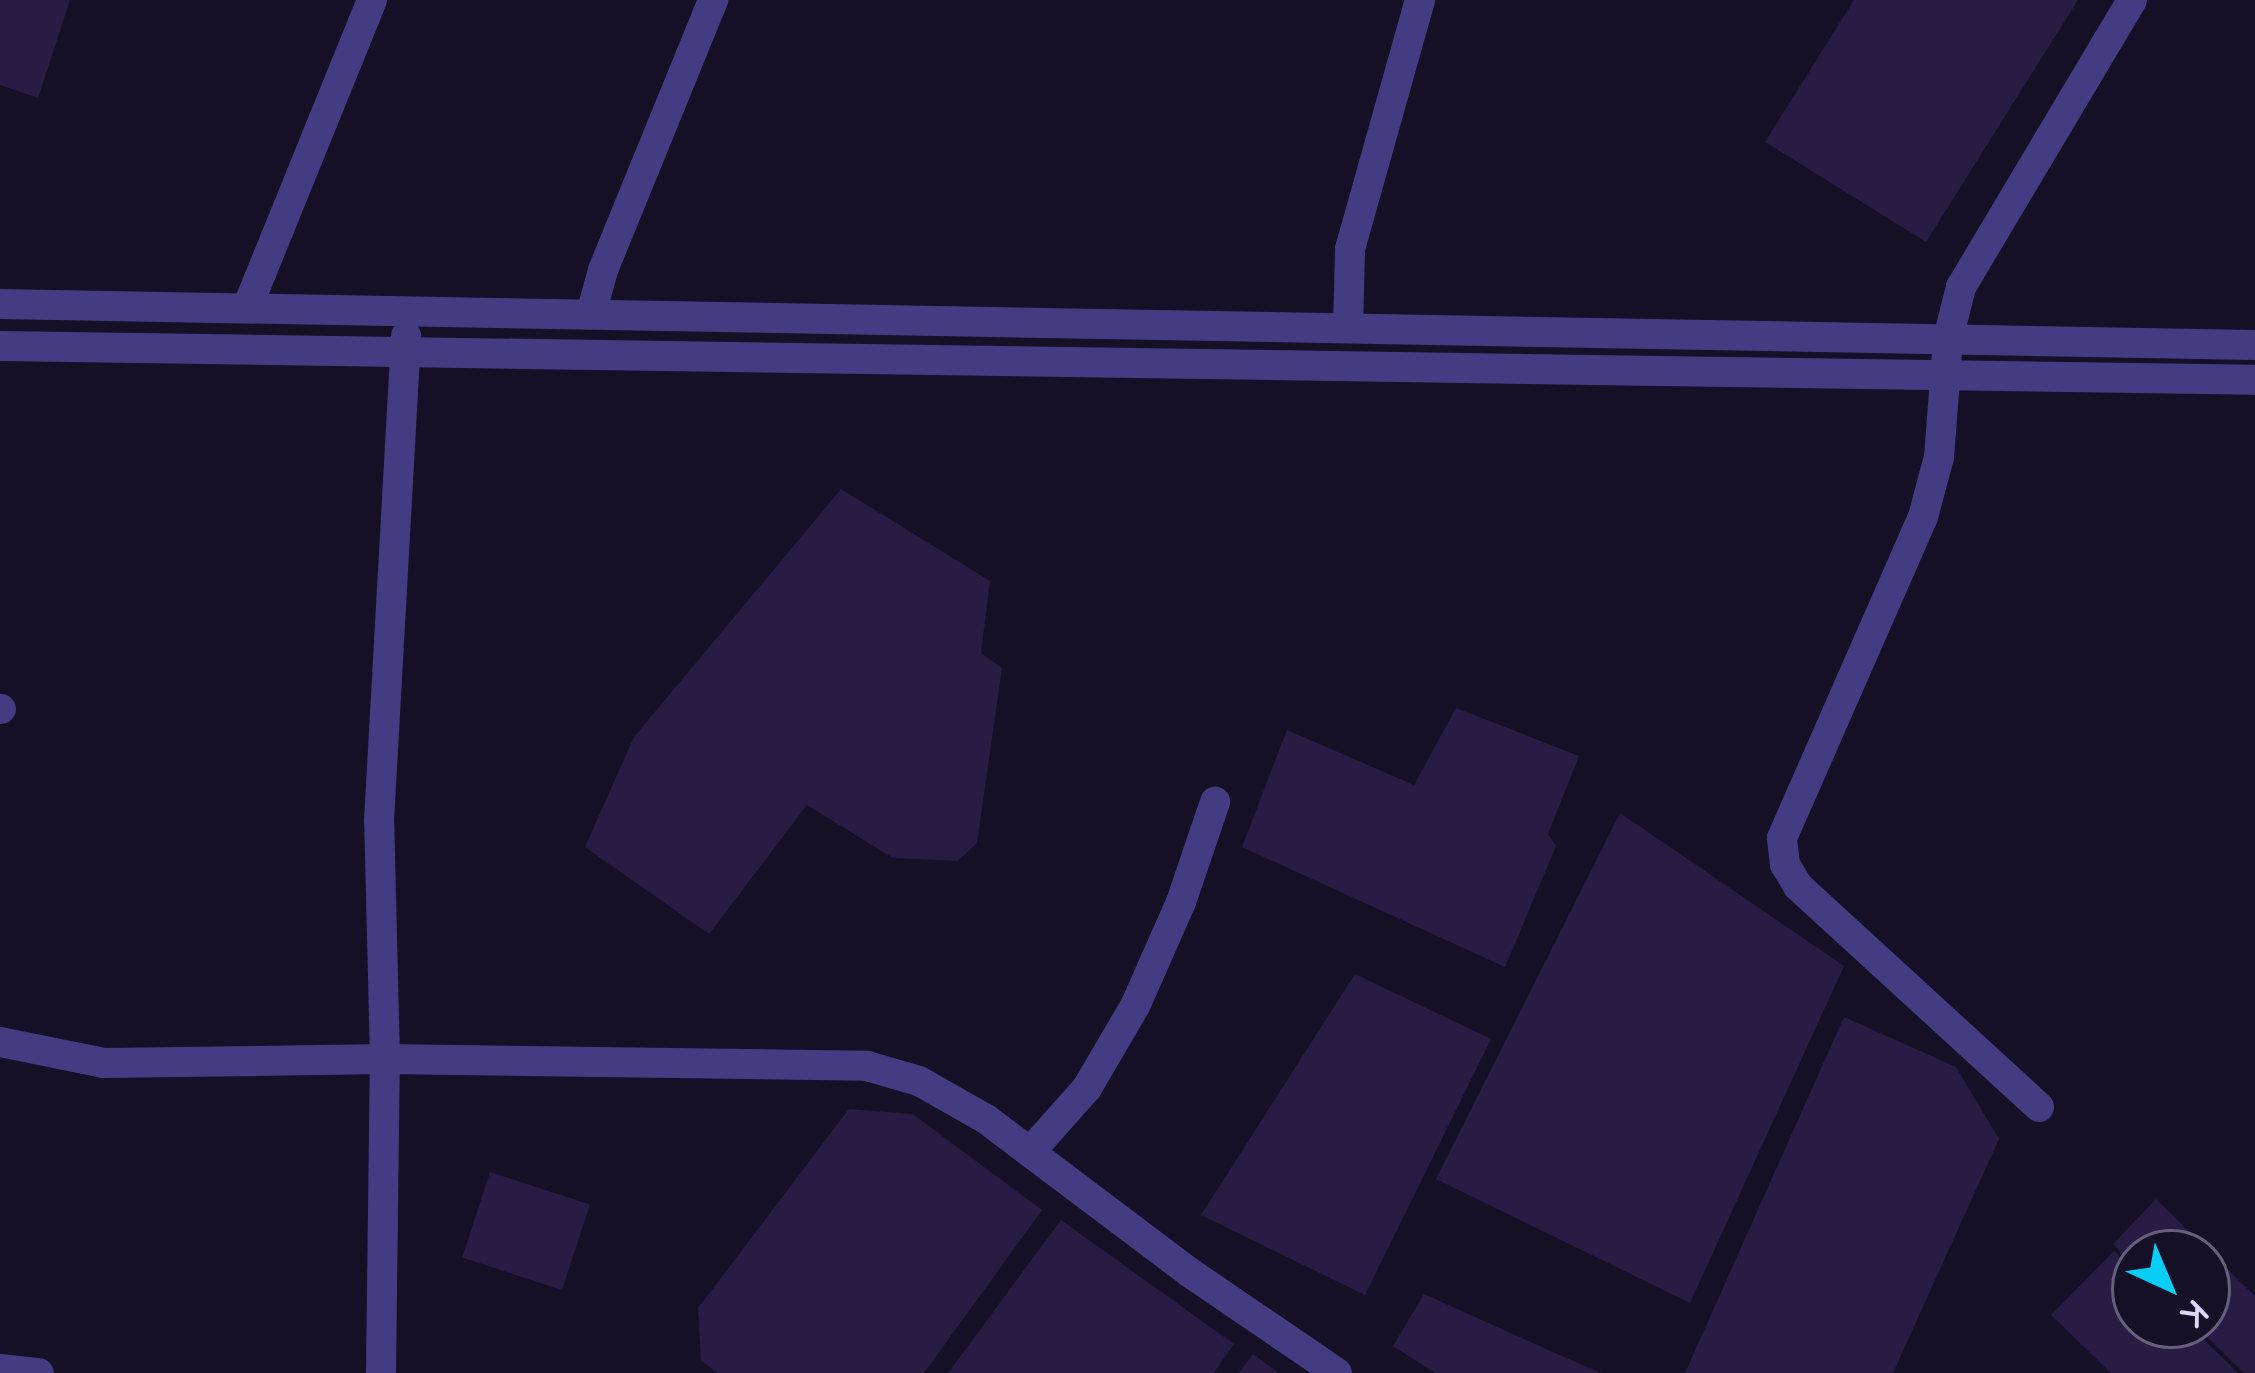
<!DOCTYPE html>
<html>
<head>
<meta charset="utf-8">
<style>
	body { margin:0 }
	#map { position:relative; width:2255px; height:1373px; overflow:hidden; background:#151025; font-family:"Varela Round",sans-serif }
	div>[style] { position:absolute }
	.building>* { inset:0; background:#281c45; transform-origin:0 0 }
	.minor>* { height:30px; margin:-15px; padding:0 15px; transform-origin:15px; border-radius:15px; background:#443c82 }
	span { translate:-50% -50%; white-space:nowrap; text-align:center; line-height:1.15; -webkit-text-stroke:10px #151025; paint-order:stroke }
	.north { position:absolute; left:2111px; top:1229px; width:120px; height:120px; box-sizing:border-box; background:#151025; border:3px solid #655f7c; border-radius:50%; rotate:136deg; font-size:33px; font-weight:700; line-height:48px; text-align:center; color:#ddd5fe }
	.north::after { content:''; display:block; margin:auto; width:42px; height:54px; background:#08cdf7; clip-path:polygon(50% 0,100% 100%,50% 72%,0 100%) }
</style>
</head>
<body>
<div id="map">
	<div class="building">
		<i style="clip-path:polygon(0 0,70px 0,38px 98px,0 85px)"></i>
		<i style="clip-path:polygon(1854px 0,2078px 0,1926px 242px,1765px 142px)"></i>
		<i style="clip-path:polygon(841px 489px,990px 581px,981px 653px,1002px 668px,977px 843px,958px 861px,893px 858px,807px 805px,709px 934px,585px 847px,634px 737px)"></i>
		<i style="clip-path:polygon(1456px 708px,1579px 756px,1548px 834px,1556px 846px,1505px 967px,1242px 847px,1287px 730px,1414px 785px)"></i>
		<i style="clip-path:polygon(1620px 813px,1844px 966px,1690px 1303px,1436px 1179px)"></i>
		<i style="clip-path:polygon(1355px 974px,1491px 1039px,1365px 1295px,1201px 1215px)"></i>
		<i style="clip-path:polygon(1844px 1017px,1956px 1067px,1999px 1139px,1893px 1373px,1685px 1373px)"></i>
		<i style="clip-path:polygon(849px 1109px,913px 1114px,1042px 1210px,924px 1373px,718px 1373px,701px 1361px,698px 1308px)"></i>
		<i style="left:490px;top:1172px;width:105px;height:90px;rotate:18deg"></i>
		<i style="clip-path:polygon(2156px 1199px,2255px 1296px,2255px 1373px,2244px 1373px,2195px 1325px,2207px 1325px,2207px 1253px,2135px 1253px,2135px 1266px,2113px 1244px)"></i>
		<i style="clip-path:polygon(1061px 1220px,1234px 1344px,1214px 1373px,948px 1373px)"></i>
		<i style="clip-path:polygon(2114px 1251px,2135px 1272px,2135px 1325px,2189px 1325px,2238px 1373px,2111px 1373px,2051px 1315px)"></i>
		<i style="clip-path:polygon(1424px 1294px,1555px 1353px,1601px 1373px,1435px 1373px,1393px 1346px)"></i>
		<i style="clip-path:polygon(1253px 1354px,1279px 1373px,1239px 1373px)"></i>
	</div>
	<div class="minor">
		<i style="left:0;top:304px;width:2255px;rotate:1.04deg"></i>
		<i style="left:247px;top:308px;width:332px;rotate:-67.9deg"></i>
		<i style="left:591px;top:314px;width:46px;rotate:-74.7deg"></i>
		<i style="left:603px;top:270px;width:292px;rotate:-67.8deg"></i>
		<i style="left:1348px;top:328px;width:79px;rotate:-88.5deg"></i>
		<i style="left:1350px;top:249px;width:259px;rotate:-74.3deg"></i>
		<i style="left:0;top:346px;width:2255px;rotate:0.86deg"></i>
		<i style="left:0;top:709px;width:1px"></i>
		<i style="left:0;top:1042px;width:106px;rotate:11.4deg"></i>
		<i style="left:104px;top:1063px;width:281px;rotate:-0.8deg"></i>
		<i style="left:385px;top:1059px;width:482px;rotate:0.8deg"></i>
		<i style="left:867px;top:1066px;width:54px;rotate:16.1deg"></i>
		<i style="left:919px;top:1081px;width:77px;rotate:29.6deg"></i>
		<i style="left:986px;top:1119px;width:254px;rotate:37deg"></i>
		<i style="left:1189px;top:1272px;width:179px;rotate:34.3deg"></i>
		<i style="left:2039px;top:1107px;width:327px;rotate:-137.5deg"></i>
		<i style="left:1798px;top:886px;width:26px;rotate:-121deg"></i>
		<i style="left:1785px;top:864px;width:26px;rotate:-97deg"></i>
		<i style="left:1782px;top:838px;width:351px;rotate:-66.3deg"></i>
		<i style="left:1923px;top:517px;width:62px;rotate:-75.1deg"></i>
		<i style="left:1939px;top:457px;width:118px;rotate:-85.6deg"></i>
		<i style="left:1948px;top:339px;width:54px;rotate:-76deg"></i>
		<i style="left:1961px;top:287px;width:334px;rotate:-59.2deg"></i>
		<i style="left:1030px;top:1152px;width:86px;rotate:-48.3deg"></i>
		<i style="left:1087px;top:1088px;width:97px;rotate:-59.7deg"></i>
		<i style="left:1136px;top:1004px;width:111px;rotate:-66.2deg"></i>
		<i style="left:1181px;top:902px;width:106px;rotate:-71.2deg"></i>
		<i style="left:0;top:1369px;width:39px;rotate:6deg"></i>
		<i style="left:381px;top:1373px;width:314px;rotate:-89.3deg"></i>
		<i style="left:385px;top:1059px;width:238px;rotate:-91.4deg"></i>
		<i style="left:379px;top:821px;width:486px;rotate:-86.8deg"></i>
	</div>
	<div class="north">K</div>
</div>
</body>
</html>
